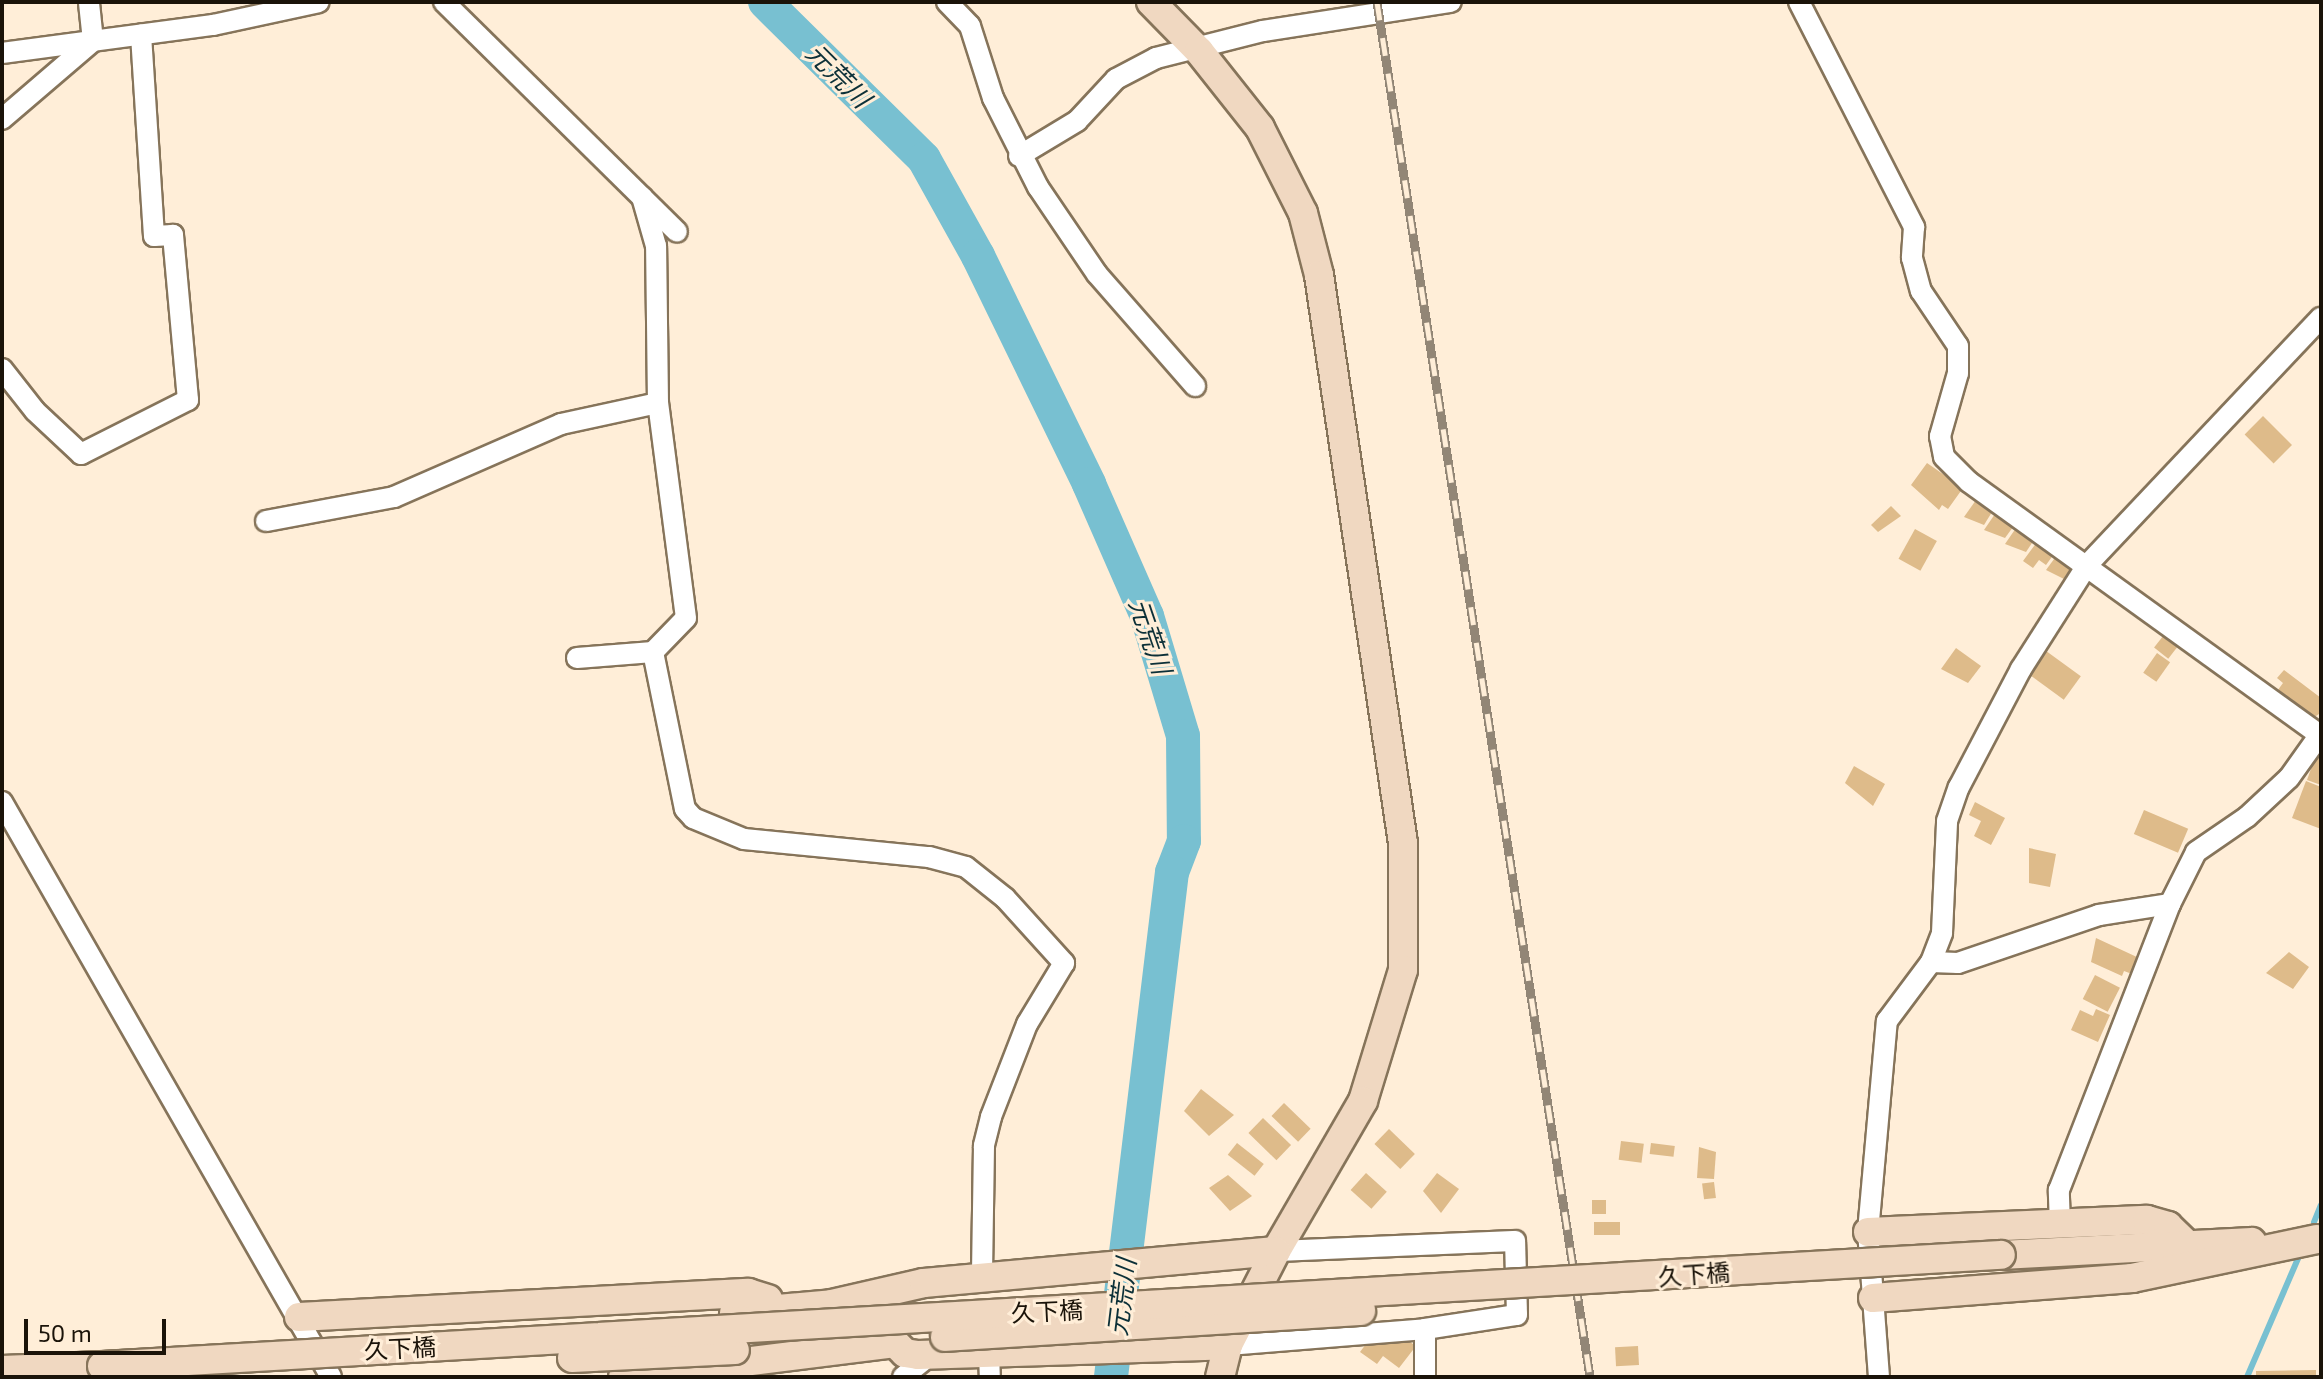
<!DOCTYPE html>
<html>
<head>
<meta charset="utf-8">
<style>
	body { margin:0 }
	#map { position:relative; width:2323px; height:1379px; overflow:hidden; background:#ffeed8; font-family:"Exo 2","Noto Sans JP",sans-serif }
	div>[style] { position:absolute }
	.stream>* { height:6px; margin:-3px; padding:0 3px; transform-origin:3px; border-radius:3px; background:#78c0d1 }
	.river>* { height:34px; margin:-17px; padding:0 17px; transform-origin:17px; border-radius:17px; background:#78c0d1 }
	.building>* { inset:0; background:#debb8a; transform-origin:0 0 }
	.roads { filter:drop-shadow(2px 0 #86745a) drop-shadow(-2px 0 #86745a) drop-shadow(0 2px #86745a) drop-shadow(0 -2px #86745a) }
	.street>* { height:20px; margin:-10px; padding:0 10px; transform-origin:10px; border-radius:10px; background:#fff }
	.secondary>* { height:28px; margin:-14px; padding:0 14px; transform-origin:14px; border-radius:14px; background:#f0d8c1 }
	.rail>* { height:9px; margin-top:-4.5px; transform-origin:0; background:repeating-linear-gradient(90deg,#ffeed8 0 18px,#928676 0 36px); box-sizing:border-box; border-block:2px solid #928676 }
	.bridges { filter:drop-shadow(2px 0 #86745a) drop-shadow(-2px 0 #86745a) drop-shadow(0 2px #86745a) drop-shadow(0 -2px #86745a) }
	.secondary-bridge>* { height:28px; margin:-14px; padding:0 14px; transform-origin:14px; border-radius:14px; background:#f0d8c1 }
	span { translate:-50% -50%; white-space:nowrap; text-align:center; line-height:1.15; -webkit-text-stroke:6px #ffeed8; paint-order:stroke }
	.street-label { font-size:24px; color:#1a1309 }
	.water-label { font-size:26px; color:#0c3038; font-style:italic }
	.frame { position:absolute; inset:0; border:4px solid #1a1309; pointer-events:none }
	.scale { position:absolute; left:24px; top:1319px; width:142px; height:36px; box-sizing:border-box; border:4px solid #1a1309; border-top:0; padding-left:10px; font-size:24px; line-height:28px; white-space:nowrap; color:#1a1309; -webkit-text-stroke:6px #ffeed8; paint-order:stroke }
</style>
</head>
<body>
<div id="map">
	<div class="stream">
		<i style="left:2314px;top:1222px;width:18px;rotate:-68deg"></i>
		<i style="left:2247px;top:1377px;width:132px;rotate:-66.7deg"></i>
	</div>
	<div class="river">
		<i style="left:765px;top:2px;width:223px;rotate:44.6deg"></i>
		<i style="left:924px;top:159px;width:111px;rotate:60.9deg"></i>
		<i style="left:978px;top:256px;width:254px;rotate:64deg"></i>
		<i style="left:1089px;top:484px;width:144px;rotate:66.3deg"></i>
		<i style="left:1147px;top:616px;width:125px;rotate:73.3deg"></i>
		<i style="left:1183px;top:736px;width:105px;rotate:89.5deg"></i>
		<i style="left:1184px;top:841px;width:33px;rotate:111deg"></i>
		<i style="left:1172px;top:872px;width:509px;rotate:96.89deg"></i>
	</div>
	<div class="building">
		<i style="left:2263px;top:416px;width:41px;height:26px;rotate:45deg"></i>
		<i style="clip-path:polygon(1927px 463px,1963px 488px,1948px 509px,1942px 505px,1939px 510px,1911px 485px)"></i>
		<i style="clip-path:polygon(1976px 500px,1992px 512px,1984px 525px,1964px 517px)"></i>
		<i style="clip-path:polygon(1891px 506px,1901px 516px,1878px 532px,1871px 525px)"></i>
		<i style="clip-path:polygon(1995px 514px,2013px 527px,2005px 538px,1984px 530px)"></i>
		<i style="clip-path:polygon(2016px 528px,2034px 540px,2026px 552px,2005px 544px)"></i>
		<i style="left:1915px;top:529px;width:25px;height:34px;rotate:29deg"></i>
		<i style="clip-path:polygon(2037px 542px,2054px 554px,2046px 565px,2039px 560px,2033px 568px,2023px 561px)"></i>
		<i style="clip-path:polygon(2057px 555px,2075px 568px,2066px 580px,2046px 570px)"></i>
		<i style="left:2167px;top:631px;width:18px;height:21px;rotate:38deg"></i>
		<i style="clip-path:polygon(1956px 648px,1981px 666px,1968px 683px,1941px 669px)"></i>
		<i style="left:2042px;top:648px;width:48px;height:29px;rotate:36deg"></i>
		<i style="left:2157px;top:653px;width:16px;height:24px;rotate:35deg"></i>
		<i style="clip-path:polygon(2284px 670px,2321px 698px,2319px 714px,2310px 720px,2275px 694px,2283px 683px,2277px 678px)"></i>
		<i style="clip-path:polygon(2321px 741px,2321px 785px,2307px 780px)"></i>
		<i style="clip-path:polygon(1854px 766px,1885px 784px,1873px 806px,1845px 783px)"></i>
		<i style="clip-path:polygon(2306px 781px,2321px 787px,2321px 829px,2292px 818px)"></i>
		<i style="clip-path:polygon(1975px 802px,2005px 818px,1991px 845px,1974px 836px,1981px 821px,1969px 815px)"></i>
		<i style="left:2144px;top:810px;width:48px;height:26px;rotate:23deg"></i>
		<i style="clip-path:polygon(2029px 848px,2056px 854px,2050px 887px,2029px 883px)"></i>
		<i style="clip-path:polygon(2096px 938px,2139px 958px,2132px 974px,2124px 971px,2122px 976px,2091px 962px)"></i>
		<i style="clip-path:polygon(2289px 952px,2309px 967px,2293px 989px,2266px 973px)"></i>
		<i style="left:2095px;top:975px;width:28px;height:27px;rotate:27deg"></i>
		<i style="clip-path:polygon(2096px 1009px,2110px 1015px,2098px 1042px,2071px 1030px,2080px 1010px,2093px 1016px)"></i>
		<i style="clip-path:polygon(1201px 1089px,1234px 1115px,1209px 1136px,1184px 1111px)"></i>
		<i style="left:1284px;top:1103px;width:37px;height:18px;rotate:44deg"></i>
		<i style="left:1263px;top:1118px;width:39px;height:21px;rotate:44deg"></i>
		<i style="left:1389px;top:1129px;width:36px;height:21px;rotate:44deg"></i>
		<i style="left:1621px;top:1141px;width:23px;height:19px;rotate:7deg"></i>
		<i style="left:1237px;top:1143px;width:34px;height:15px;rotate:38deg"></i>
		<i style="left:1651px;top:1143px;width:24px;height:11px;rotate:7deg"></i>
		<i style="clip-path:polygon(1699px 1147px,1716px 1152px,1714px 1179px,1697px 1178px)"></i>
		<i style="left:1366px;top:1173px;width:28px;height:23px;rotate:42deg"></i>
		<i style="clip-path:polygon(1437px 1173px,1459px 1189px,1441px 1213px,1423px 1191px)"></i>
		<i style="clip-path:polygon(1228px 1175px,1252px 1196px,1230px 1211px,1209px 1188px)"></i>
		<i style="left:1714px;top:1182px;width:16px;height:12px;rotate:83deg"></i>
		<i style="left:1592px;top:1200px;width:14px;height:14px"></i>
		<i style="left:1594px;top:1222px;width:26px;height:13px"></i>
		<i style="clip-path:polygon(1372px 1336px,1407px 1340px,1416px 1346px,1399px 1368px,1383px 1356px,1377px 1364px,1360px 1352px)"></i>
		<i style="left:1638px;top:1346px;width:19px;height:23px;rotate:87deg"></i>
		<i style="clip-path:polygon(2316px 1370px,2316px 1377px,2256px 1377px,2256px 1371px)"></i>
	</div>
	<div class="roads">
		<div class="street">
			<i style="left:444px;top:2px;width:327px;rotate:44.6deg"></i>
			<i style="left:947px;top:2px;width:33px;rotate:46deg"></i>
			<i style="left:970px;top:26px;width:76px;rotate:72.3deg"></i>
			<i style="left:993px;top:98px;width:100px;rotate:63.2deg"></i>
			<i style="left:1038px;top:187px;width:105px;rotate:55.9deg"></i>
			<i style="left:1097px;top:274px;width:149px;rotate:48.8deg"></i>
			<i style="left:1799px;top:2px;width:253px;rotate:62.9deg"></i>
			<i style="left:1914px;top:227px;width:31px;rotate:94deg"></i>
			<i style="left:1912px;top:258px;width:34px;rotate:75deg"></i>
			<i style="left:1921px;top:291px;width:66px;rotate:56.1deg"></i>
			<i style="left:1958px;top:346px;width:27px;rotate:90deg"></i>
			<i style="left:1958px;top:373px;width:66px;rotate:105.9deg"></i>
			<i style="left:1940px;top:436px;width:21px;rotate:79deg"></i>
			<i style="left:1944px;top:457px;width:35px;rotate:45deg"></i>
			<i style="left:1969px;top:482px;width:434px;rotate:35.8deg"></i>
			<i style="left:2px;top:53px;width:213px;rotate:-7.6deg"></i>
			<i style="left:213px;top:25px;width:108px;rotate:-12.2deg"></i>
			<i style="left:2px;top:119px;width:120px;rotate:-40.6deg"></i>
			<i style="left:93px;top:41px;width:39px;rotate:-96deg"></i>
			<i style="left:1019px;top:156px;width:68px;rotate:-31.1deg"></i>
			<i style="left:1077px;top:121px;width:57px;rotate:-47.1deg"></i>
			<i style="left:1116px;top:79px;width:45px;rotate:-27.7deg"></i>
			<i style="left:1156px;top:58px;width:110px;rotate:-14.2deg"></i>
			<i style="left:1263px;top:31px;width:190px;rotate:-8.8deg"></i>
			<i style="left:2px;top:369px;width:53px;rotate:51.8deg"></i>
			<i style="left:35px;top:411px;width:63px;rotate:43.1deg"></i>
			<i style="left:81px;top:454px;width:120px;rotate:-26.8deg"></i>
			<i style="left:188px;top:400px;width:166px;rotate:-95.2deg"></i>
			<i style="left:173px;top:235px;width:19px;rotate:177deg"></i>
			<i style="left:154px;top:236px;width:202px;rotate:-93.7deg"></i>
			<i style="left:266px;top:521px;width:130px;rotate:-10.6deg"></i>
			<i style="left:394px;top:497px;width:182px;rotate:-23.6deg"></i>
			<i style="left:561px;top:424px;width:99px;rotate:-12.2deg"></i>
			<i style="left:653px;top:652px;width:160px;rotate:78.5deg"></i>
			<i style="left:685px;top:809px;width:12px;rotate:48deg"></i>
			<i style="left:693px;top:818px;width:55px;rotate:22.4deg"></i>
			<i style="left:744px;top:839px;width:186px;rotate:5.6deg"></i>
			<i style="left:929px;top:857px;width:38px;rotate:15deg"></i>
			<i style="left:966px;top:867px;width:50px;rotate:38.5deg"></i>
			<i style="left:1005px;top:898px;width:88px;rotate:47.8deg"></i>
			<i style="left:1064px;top:963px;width:71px;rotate:121.2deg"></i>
			<i style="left:1027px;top:1024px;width:100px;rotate:111.2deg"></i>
			<i style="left:991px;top:1117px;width:30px;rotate:104deg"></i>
			<i style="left:984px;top:1146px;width:133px;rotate:90.9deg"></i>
			<i style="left:577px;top:658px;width:76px;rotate:-4.5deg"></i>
			<i style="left:653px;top:652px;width:47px;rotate:-45.9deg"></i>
			<i style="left:686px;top:618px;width:217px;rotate:-97.4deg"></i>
			<i style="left:658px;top:403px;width:157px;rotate:-90.7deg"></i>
			<i style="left:656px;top:246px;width:51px;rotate:-105.9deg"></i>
			<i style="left:2px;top:802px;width:662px;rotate:60.22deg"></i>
			<i style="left:1931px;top:962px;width:27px;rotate:2deg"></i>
			<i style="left:1958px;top:963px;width:149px;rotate:-18.8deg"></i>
			<i style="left:2099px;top:915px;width:72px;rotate:-8.8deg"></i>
			<i style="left:2060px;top:1226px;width:36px;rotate:-92deg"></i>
			<i style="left:2059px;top:1190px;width:307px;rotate:-68.8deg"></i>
			<i style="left:2170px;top:904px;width:58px;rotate:-63.4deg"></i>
			<i style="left:2196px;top:852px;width:62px;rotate:-34.5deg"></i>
			<i style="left:2247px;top:817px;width:57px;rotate:-42.9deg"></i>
			<i style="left:2289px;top:778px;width:52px;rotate:-54.5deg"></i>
			<i style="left:1228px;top:1345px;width:198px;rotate:-4.6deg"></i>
			<i style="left:1425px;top:1329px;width:93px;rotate:-8.7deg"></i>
			<i style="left:1517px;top:1315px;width:74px;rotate:-91.5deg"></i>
			<i style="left:1515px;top:1241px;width:239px;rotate:177.6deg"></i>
			<i style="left:989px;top:1353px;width:24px;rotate:88deg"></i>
			<i style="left:903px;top:1377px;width:35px;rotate:-39deg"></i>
			<i style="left:1425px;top:1377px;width:48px;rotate:-90deg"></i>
			<i style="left:1879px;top:1377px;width:145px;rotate:-94.3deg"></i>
			<i style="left:1868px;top:1232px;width:212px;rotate:-84.9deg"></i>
			<i style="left:1887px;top:1021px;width:74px;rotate:-53.3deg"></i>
			<i style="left:1931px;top:962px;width:31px;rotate:-69deg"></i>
			<i style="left:1942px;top:933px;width:112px;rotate:-87.4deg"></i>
			<i style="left:1947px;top:821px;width:36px;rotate:-71deg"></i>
			<i style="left:1959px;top:787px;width:133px;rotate:-62.3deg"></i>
			<i style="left:2021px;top:669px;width:125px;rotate:-57.5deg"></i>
			<i style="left:2088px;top:564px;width:339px;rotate:-46.6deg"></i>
		</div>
		<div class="secondary">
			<i style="left:1151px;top:2px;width:69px;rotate:45.6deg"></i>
			<i style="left:1199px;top:51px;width:98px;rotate:51.6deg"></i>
			<i style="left:1260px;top:128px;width:95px;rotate:63.2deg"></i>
			<i style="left:1303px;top:213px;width:64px;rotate:75.5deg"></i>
			<i style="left:1319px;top:275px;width:574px;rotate:81.59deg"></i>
			<i style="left:1403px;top:843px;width:127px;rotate:90deg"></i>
			<i style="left:1403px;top:970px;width:137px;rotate:107deg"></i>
			<i style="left:1363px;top:1101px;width:173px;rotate:120.1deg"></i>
			<i style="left:1276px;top:1251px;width:106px;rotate:117.1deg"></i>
			<i style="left:1228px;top:1345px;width:33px;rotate:104deg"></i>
			<i style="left:1868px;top:1232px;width:279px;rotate:-2.5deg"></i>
			<i style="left:2147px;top:1220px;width:22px;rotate:16deg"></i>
			<i style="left:2168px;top:1226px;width:28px;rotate:44deg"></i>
			<i style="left:2001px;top:1255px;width:251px;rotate:-3deg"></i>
			<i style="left:1873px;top:1298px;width:260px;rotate:-4.4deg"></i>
			<i style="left:2132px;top:1278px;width:189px;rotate:-11.9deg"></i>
			<i style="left:734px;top:1313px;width:98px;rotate:-5.2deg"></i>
			<i style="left:832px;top:1304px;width:94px;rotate:-12.9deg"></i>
			<i style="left:924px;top:1283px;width:353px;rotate:-5.2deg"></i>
			<i style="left:299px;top:1317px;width:450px;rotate:-3.1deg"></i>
			<i style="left:748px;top:1293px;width:21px;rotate:17deg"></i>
			<i style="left:2px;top:1370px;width:100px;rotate:-2.3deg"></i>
			<i style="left:623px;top:1377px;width:274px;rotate:-7.1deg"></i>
			<i style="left:895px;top:1343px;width:14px;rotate:45deg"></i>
			<i style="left:905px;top:1353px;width:13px;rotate:9deg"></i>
			<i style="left:918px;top:1355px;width:310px;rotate:-1.8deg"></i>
		</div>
	</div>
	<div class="rail">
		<i style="left:1377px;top:2px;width:1391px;rotate:81.19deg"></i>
	</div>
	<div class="bridges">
		<div class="secondary-bridge">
			<i style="left:945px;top:1337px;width:417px;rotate:-3.6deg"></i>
			<i style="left:572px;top:1358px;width:163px;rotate:-2.8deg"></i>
			<i style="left:102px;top:1366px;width:1902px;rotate:-3.35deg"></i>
		</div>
	</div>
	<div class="street-label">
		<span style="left:1694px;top:1274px;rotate:-4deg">久下橋</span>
		<span style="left:1047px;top:1311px;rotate:-3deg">久下橋</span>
		<span style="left:400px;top:1348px;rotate:-3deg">久下橋</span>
	</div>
	<div class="water-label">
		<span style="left:839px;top:75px;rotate:45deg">元荒川</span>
		<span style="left:1151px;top:636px;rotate:71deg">元荒川</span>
		<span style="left:1121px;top:1297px;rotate:-83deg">元荒川</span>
	</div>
	<div class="frame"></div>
	<div class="scale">50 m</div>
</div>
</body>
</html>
